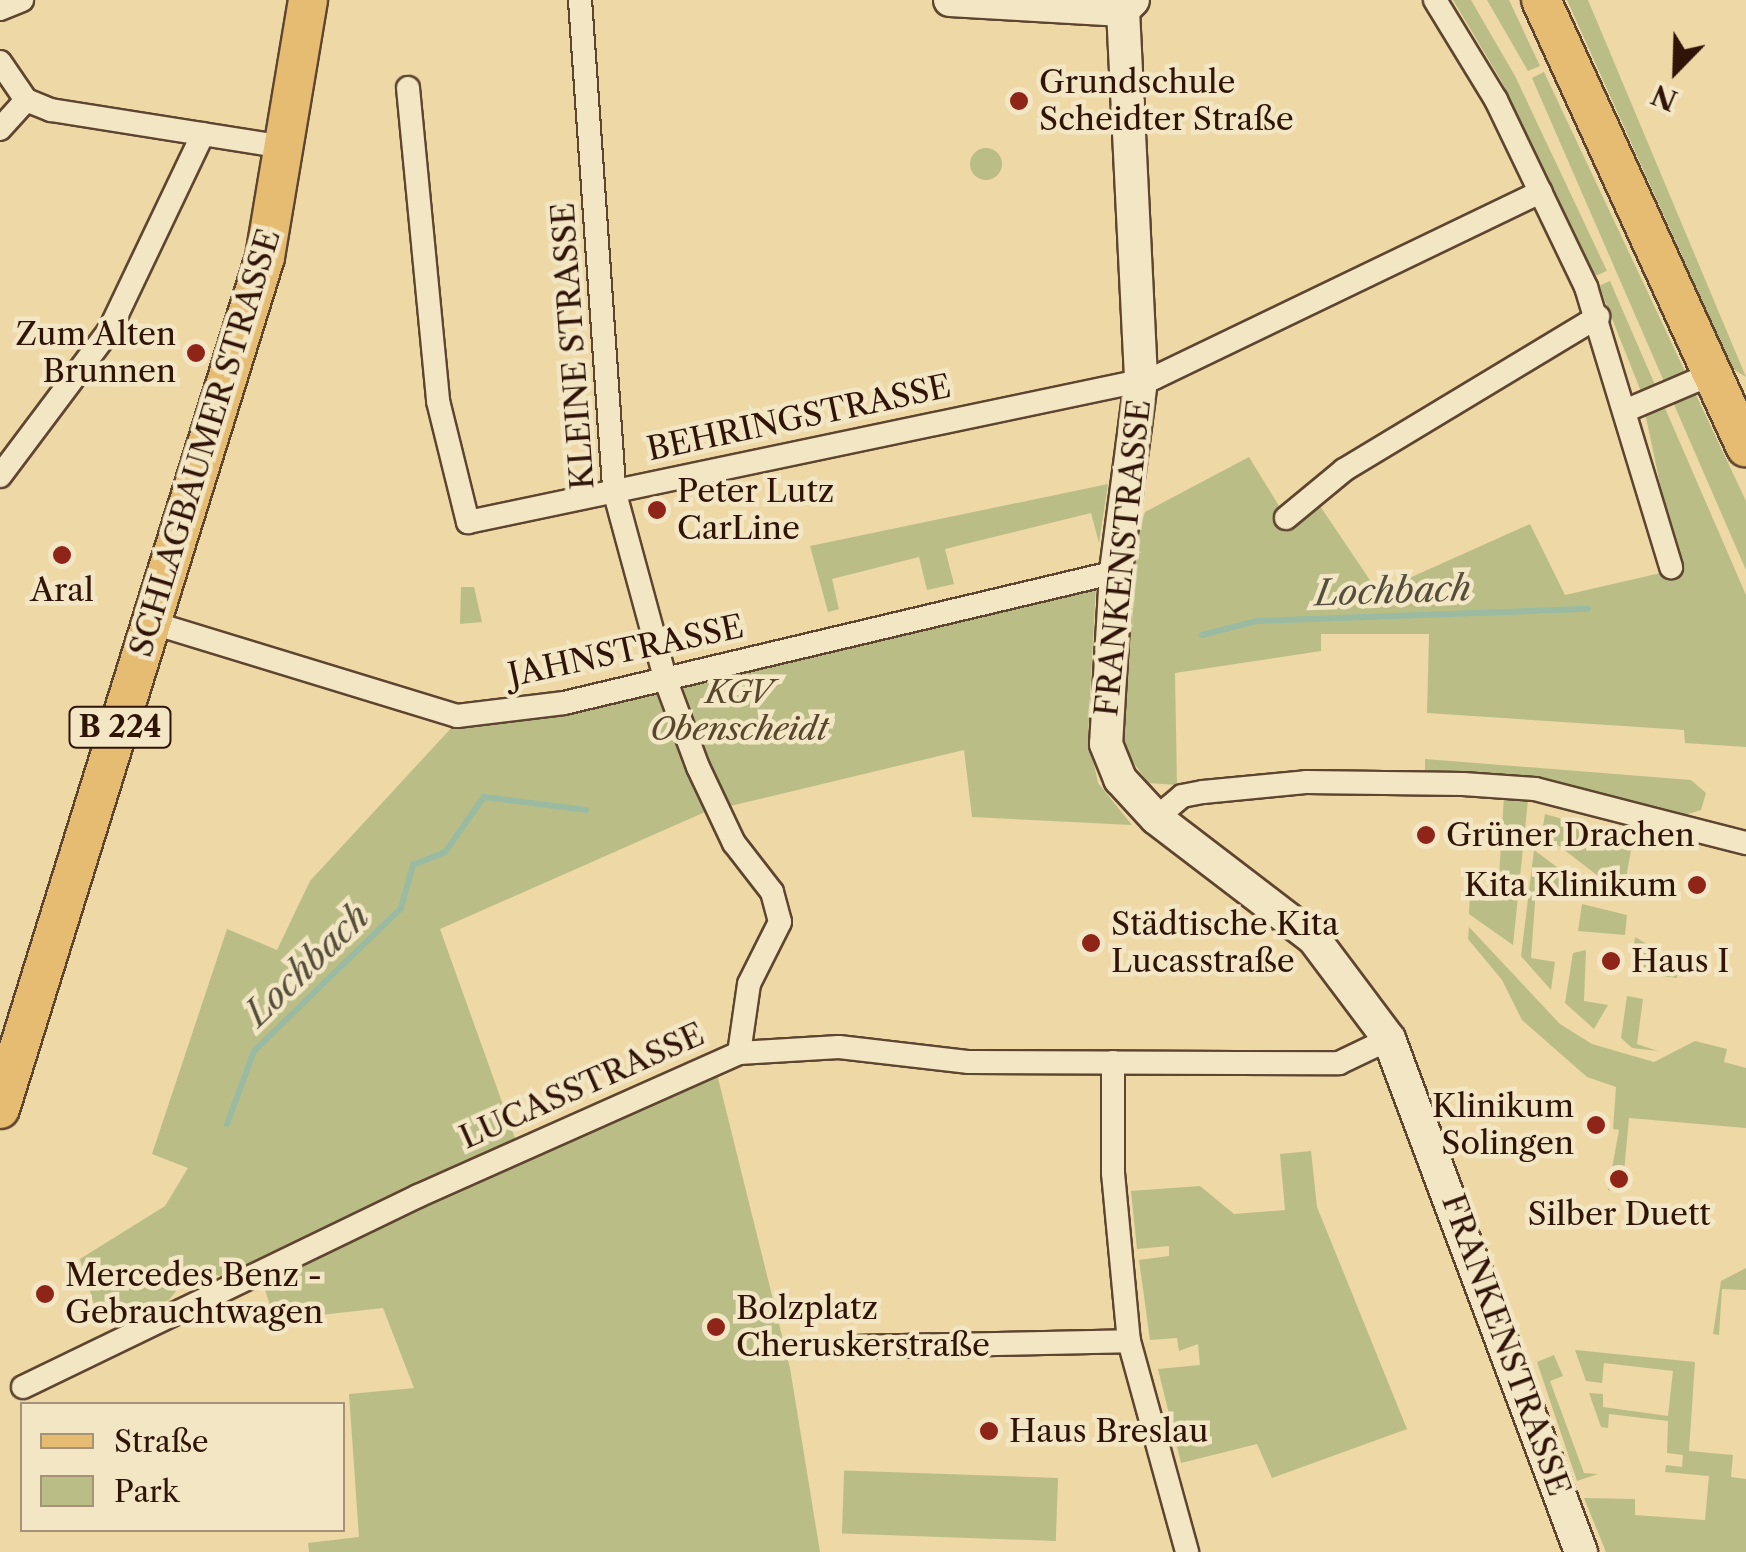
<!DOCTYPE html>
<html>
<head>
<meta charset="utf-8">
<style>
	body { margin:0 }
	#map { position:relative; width:1746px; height:1552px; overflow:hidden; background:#edd8a6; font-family:"Libre Caslon Text",serif }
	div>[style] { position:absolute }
	.green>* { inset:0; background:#babe86; transform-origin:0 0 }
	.round { border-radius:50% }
	.stream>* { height:6px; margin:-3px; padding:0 3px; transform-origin:3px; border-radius:3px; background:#9abba2 }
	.roads { filter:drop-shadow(2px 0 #5e452f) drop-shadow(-2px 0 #5e452f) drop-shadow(0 2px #5e452f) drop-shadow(0 -2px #5e452f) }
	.street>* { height:22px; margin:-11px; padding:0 11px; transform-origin:11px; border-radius:11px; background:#f3e6c5 }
	.secondary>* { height:32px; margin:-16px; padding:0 16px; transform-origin:16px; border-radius:16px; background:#f3e6c5 }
	.primary>* { height:38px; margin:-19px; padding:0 19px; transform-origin:19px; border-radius:19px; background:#e6bc73 }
	.dots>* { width:28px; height:28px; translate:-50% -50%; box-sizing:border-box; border:5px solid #f3e6c5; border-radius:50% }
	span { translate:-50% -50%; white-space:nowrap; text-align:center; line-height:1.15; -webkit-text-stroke:9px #f3e6c5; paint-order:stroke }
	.shield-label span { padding:2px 8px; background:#f3e6c5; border:2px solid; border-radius:8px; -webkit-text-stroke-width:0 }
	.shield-label { font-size:30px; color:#2f1407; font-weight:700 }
	.poi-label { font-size:32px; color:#2f1407 }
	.left { translate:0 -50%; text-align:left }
	.right { translate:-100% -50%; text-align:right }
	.street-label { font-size:32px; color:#2f1407 }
	.park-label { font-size:32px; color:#59472d; font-style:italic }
	.water-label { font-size:35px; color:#544e3d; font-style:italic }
	.legend { position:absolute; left:20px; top:1402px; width:325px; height:130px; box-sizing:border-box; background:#f3e6c5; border:2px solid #a59279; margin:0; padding:12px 18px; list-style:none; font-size:30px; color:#2f1407 }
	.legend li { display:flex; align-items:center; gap:20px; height:50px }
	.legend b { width:50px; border:2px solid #a59279 }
	.north { position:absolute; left:1626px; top:20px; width:100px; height:100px; -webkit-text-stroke:8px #f3e6c5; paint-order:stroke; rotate:203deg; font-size:28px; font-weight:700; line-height:40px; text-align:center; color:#2f1407 }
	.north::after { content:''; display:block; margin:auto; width:35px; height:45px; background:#2f1407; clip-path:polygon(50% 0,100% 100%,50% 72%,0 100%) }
</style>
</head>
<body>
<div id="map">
	<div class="green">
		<i style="clip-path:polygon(1453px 0,1471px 0,1515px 76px,1607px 271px,1595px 276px,1502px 82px)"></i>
		<i style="clip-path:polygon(1487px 0,1509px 0,1540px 66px,1528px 71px)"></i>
		<i style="clip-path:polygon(1567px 0,1588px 0,1746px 377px,1733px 369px)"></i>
		<i style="clip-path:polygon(1544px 72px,1746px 501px,1746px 570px,1532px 78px)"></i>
		<i class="round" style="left:970px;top:148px;width:32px;height:32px"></i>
		<i style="clip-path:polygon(1610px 281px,1746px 595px,1746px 747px,1685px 743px,1684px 730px,1427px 713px,1429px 634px,1321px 634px,1321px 651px,1175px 673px,1177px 785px,1148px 783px,1120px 743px,1122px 579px,1145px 512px,1249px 457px,1290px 524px,1318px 503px,1378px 592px,1530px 524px,1565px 595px,1678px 569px,1640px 389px,1599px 286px)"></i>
		<i style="clip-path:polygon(1108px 484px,1099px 543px,1091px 513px,945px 549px,954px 584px,927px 590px,919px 557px,832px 579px,839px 609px,828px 612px,810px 546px)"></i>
		<i style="clip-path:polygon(1096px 584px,1088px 736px,1098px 783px,1132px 825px,972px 817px,964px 750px,726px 807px,683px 688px)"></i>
		<i style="clip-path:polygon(461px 587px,474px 587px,482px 622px,460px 624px)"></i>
		<i style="clip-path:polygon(658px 694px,705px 812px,440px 929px,516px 1141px,228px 1279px,195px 1267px,169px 1300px,101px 1327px,80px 1259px,165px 1206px,188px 1168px,152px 1154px,227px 929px,277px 950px,310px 881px,454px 725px)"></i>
		<i style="clip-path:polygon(1425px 759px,1691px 780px,1706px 793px,1701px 810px,1685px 815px,1536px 782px,1425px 775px)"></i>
		<i style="clip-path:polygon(1504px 796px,1528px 800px,1513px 945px,1469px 914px,1470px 892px,1498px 893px)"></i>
		<i style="clip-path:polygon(1545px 814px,1633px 839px,1623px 895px,1542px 833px)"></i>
		<i style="clip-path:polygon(1534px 850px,1573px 879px,1572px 892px,1536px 889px,1531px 958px,1555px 962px,1551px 990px,1521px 956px)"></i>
		<i style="clip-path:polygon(1582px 904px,1627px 915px,1625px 935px,1578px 931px)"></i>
		<i style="clip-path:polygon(1469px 927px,1560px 1024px,1592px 1044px,1654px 1062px,1695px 1041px,1727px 1049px,1724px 1062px,1746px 1068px,1746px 1128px,1629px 1118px,1624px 1172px,1616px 1172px,1615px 1185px,1622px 1192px,1608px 1190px,1619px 1130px,1613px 1129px,1616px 1087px,1587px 1077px,1522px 1020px,1502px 980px,1468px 939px)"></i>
		<i style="clip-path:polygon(1635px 937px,1679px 963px,1677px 978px,1631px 972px)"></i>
		<i style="clip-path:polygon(1586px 950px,1584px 1001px,1608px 1005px,1594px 1029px,1565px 1003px,1573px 953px)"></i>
		<i style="clip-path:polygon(1627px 996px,1643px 999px,1637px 1044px,1658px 1051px,1632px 1048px,1621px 1038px)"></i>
		<i style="clip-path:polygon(716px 1070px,790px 1368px,820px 1552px,309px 1552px,308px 1543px,359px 1537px,349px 1394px,414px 1388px,383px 1308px,275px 1320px,263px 1284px)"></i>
		<i style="clip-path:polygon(1311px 1151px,1317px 1207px,1407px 1429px,1272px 1478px,1257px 1444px,1181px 1463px,1158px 1369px,1200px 1365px,1198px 1344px,1179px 1351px,1177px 1338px,1150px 1340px,1139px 1260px,1169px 1256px,1169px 1246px,1137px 1249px,1131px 1191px,1200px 1186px,1234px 1214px,1285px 1210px,1280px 1154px)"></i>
		<i style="clip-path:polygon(1746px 1268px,1746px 1290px,1722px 1289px,1719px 1335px,1713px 1334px,1721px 1281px)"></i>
		<i style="clip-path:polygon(1575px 1350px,1695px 1362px,1689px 1451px,1733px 1455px,1731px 1477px,1746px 1479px,1746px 1552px,1606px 1552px,1584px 1498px,1635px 1499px,1635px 1515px,1705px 1520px,1709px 1476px,1665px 1472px,1666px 1465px,1682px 1467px,1683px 1455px,1667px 1453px,1668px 1421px,1609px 1414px,1608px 1428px,1601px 1427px,1589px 1393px,1603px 1394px,1603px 1407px,1668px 1416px,1673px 1371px,1604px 1363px,1602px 1383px,1586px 1381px)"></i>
		<i style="clip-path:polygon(1554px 1355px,1563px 1376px,1550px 1381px,1584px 1473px,1598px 1474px,1577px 1481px,1537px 1362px)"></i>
		<i style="left:1058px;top:1478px;width:63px;height:214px;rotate:92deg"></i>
	</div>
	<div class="stream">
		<i style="left:1202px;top:635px;width:57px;rotate:-14.3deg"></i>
		<i style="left:1257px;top:621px;width:331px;rotate:-2.1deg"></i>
		<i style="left:227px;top:1124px;width:78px;rotate:-69.7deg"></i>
		<i style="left:254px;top:1051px;width:205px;rotate:-44.2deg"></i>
		<i style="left:401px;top:908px;width:45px;rotate:-74.4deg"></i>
		<i style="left:413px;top:865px;width:35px;rotate:-22deg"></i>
		<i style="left:445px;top:852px;width:67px;rotate:-54.7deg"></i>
		<i style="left:484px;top:797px;width:103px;rotate:7.3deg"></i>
	</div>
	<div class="roads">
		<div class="street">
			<i style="left:580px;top:0;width:491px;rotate:86deg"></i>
			<i style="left:614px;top:490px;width:198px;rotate:74.8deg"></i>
			<i style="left:666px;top:681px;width:92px;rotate:69.6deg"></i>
			<i style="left:698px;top:767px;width:84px;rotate:64.7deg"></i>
			<i style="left:734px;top:843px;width:62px;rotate:52.2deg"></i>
			<i style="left:772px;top:892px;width:31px;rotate:75deg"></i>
			<i style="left:780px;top:922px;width:69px;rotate:116.6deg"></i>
			<i style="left:749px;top:984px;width:70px;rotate:98.2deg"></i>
			<i style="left:1435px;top:0;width:117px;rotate:58.6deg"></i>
			<i style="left:1496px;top:100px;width:208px;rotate:64.3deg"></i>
			<i style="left:1586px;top:287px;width:293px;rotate:73.1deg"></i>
			<i style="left:0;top:9px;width:24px;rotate:-22deg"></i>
			<i style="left:0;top:62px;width:46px;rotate:55.6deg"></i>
			<i style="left:26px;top:100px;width:27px;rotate:22deg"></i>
			<i style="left:51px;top:110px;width:237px;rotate:9deg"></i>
			<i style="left:408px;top:88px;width:314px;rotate:84.5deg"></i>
			<i style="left:438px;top:401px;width:125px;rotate:76.1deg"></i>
			<i style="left:468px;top:522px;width:701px;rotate:-11.85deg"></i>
			<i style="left:1154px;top:378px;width:429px;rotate:-25.7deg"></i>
			<i style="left:0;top:129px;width:39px;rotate:-48deg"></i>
			<i style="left:1627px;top:410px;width:89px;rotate:-23.1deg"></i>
			<i style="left:0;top:476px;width:181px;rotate:-53.1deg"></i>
			<i style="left:109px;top:331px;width:218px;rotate:-64.5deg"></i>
			<i style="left:1286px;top:518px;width:75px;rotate:-39.6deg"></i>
			<i style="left:1344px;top:470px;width:297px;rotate:-31.1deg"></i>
			<i style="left:153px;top:623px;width:318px;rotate:17deg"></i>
			<i style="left:457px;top:716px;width:108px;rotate:-6.9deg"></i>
			<i style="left:564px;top:703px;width:567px;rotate:-13.35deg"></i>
			<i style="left:1156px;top:818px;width:34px;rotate:-40deg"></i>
			<i style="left:1182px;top:796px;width:21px;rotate:-11deg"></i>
			<i style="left:1203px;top:792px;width:103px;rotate:-5.5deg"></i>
			<i style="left:1306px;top:782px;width:157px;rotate:0.7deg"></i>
			<i style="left:1463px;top:784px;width:72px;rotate:4deg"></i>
			<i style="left:1535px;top:789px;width:218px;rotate:14.4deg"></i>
			<i style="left:1113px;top:1062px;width:111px;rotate:90deg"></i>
			<i style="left:1113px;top:1173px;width:169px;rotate:84.6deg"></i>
			<i style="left:1129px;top:1341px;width:219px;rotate:74.6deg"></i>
			<i style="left:853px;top:1347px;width:276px;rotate:-1.2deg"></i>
			<i style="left:23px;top:1387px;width:439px;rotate:-25.8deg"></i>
			<i style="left:418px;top:1196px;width:351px;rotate:-24deg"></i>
			<i style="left:739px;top:1053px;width:100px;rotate:-3.4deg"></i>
			<i style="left:839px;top:1047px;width:131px;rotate:6.6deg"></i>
			<i style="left:969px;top:1062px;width:370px;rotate:0.2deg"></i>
			<i style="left:1339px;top:1063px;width:55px;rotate:-25.6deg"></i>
		</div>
		<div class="secondary">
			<i style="left:950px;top:0;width:173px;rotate:3.3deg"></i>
			<i style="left:1123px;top:10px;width:14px;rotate:-45deg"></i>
			<i style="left:1123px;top:10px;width:371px;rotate:87.2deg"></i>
			<i style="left:1141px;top:381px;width:193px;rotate:97.5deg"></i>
			<i style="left:1116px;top:572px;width:172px;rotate:93.3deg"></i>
			<i style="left:1106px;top:744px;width:38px;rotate:68deg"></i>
			<i style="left:1120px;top:779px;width:53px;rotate:47.3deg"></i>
			<i style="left:1156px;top:818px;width:199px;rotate:37.4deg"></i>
			<i style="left:1314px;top:939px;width:125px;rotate:53.1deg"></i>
			<i style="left:1389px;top:1039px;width:548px;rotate:69.48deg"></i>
		</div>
		<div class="primary">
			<i style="left:1541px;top:0;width:492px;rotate:65.4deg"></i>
			<i style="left:0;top:1109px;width:892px;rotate:-72.72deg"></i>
			<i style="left:265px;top:257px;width:261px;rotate:-80.5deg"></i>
		</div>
	</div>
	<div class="dots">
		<i style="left:1019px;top:101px;background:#8f2418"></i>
		<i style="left:196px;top:353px;background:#8f2418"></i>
		<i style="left:657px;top:510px;background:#8f2418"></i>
		<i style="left:62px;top:555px;background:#8f2418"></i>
		<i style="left:1426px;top:835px;background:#8f2418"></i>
		<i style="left:1697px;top:885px;background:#8f2418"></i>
		<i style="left:1091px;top:943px;background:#8f2418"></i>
		<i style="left:1611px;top:961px;background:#8f2418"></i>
		<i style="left:1596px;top:1125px;background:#8f2418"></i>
		<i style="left:1619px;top:1179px;background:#8f2418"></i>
		<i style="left:45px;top:1294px;background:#8f2418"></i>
		<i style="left:716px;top:1327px;background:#8f2418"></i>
		<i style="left:989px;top:1431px;background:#8f2418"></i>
	</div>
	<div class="shield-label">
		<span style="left:120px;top:727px">B 224</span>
	</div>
	<div class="poi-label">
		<span class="left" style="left:1039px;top:101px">Grundschule<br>Scheidter Straße</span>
		<span class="right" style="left:176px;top:353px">Zum Alten<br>Brunnen</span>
		<span class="left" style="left:677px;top:510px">Peter Lutz<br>CarLine</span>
		<span style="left:62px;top:590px">Aral</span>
		<span class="left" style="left:1446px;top:835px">Grüner Drachen</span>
		<span class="right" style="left:1677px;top:885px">Kita Klinikum</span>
		<span class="left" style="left:1111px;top:943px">Städtische Kita<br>Lucasstraße</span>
		<span class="left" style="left:1631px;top:961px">Haus I</span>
		<span class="right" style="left:1574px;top:1125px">Klinikum<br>Solingen</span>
		<span style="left:1619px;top:1214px">Silber Duett</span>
		<span class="left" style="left:65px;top:1294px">Mercedes Benz -<br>Gebrauchtwagen</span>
		<span class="left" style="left:736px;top:1327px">Bolzplatz<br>Cheruskerstraße</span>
		<span class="left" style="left:1009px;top:1431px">Haus Breslau</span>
	</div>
	<div class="street-label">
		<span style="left:573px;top:346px;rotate:-94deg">KLEINE STRASSE</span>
		<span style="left:799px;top:418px;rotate:-12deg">BEHRINGSTRASSE</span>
		<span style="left:205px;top:443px;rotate:-73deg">SCHLAGBAUMER STRASSE</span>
		<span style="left:1123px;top:558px;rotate:-84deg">FRANKENSTRASSE</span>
		<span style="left:626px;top:651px;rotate:-12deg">JAHNSTRASSE</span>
		<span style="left:582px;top:1086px;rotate:-24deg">LUCASSTRASSE</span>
		<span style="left:1506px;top:1345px;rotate:70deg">FRANKENSTRASSE</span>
	</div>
	<div class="park-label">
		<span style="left:739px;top:711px">KGV<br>Obenscheidt</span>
	</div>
	<div class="water-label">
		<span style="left:1393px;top:591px;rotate:-2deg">Lochbach</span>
		<span style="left:307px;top:965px;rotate:-44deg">Lochbach</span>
	</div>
	<ul class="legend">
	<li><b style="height:12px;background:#e6bc73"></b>Straße</li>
	<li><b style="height:28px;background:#babe86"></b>Park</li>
	</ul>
	<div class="north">N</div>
</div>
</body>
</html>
